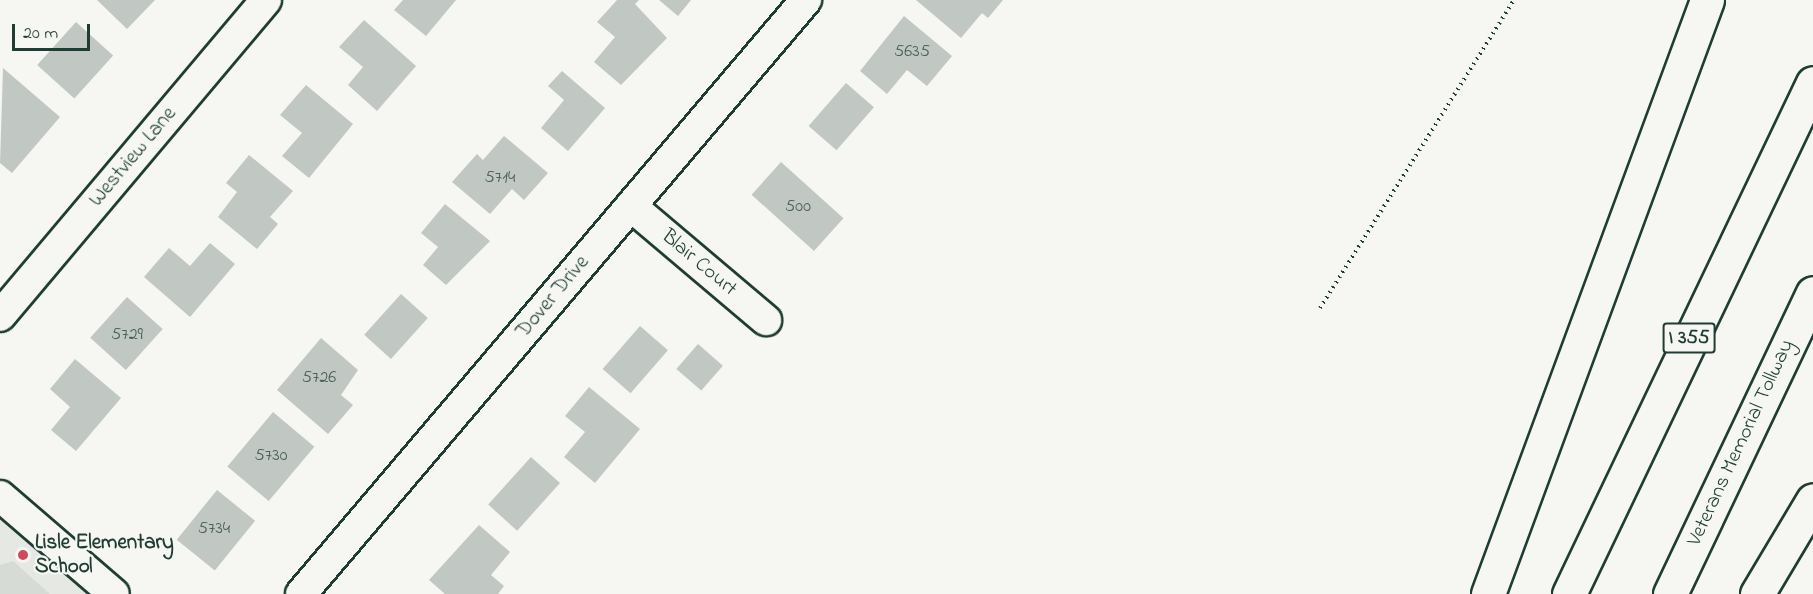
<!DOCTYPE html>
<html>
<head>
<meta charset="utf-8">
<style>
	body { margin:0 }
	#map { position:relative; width:1813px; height:594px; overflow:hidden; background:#f6f6f2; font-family:"Indie Flower",sans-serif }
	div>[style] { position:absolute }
	.built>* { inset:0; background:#e6e8e4 }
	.green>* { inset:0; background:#d6dbd6 }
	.building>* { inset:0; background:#c1c8c3; transform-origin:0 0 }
	.path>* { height:4px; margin-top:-2px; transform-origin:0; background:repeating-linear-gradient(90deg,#1f3d34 0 1.5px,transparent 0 6px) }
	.roads { filter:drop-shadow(2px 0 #1f3d34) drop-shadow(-2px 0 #1f3d34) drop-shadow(0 2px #1f3d34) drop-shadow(0 -2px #1f3d34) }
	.minor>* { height:30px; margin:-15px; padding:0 15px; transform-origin:15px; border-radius:15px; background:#f6f6f2 }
	.motorway>* { height:33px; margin:-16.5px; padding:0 16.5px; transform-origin:16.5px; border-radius:16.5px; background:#f6f6f2 }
	.dots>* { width:16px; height:16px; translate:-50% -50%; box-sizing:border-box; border:3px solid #f6f6f2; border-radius:50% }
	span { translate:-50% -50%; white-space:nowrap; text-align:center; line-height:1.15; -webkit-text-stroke:4.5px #f6f6f2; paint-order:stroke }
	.number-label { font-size:18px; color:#486058 }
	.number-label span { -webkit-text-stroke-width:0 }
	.shield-label span { padding:2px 4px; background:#f6f6f2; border:2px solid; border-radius:4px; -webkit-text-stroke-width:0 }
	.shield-label { font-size:20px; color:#1f3d34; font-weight:700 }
	.street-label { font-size:21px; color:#1f3d34 }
	.poi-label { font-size:21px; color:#1f3d34; font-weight:700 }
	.left { translate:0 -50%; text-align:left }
	.scale { position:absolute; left:12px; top:24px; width:78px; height:27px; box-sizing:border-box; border:3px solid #1f3d34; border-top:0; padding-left:8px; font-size:18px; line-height:21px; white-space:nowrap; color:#1f3d34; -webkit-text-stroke:4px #f6f6f2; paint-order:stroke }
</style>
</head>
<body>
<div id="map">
	<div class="built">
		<i style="clip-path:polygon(0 516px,93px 594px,0 594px)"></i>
	</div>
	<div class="green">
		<i style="clip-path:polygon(13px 561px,50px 594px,0 594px,0 565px)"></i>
	</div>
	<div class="building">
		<i style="clip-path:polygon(97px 0,155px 0,127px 29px)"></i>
		<i style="clip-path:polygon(403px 0,456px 0,426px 36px,394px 10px)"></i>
		<i style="clip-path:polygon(617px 0,639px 0,635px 4px,667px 38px,621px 85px,594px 62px,615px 37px,597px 22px)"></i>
		<i style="clip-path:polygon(659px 0,691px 0,678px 16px)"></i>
		<i style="clip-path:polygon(916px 0,1003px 0,988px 18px,982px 13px,961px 38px)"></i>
		<i style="clip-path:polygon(904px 16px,952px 56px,927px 86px,907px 70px,887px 94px,860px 71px)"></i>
		<i style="clip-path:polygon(364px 20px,416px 66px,377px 111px,348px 85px,363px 67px,339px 47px)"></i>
		<i style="left:76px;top:22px;width:50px;height:58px;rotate:42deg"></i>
		<i style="clip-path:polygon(3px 68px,60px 117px,12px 173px,0 163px)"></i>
		<i style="clip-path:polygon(562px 71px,605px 108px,568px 151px,541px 128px,564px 100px,548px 86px)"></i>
		<i style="left:846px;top:83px;width:37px;height:57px;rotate:41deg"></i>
		<i style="clip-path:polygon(306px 85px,353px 124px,309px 178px,282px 156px,302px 133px,280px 115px)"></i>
		<i style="clip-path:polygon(504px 136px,548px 173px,524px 200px,512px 189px,490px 214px,452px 182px,477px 154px,483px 160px)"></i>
		<i style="clip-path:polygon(249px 155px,293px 191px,270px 217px,278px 224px,257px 249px,218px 217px,237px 192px,226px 183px)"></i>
		<i style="left:781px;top:162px;width:84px;height:44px;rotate:42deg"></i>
		<i style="clip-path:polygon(445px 204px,490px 241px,446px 285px,423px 265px,438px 247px,421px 233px)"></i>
		<i style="clip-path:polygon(210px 243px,235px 264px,190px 317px,144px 277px,169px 248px,190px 266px)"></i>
		<i style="left:401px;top:294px;width:36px;height:55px;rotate:42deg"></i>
		<i style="left:127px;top:297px;width:48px;height:55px;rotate:42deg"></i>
		<i style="left:640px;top:326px;width:37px;height:57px;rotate:41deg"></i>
		<i style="clip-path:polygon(321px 338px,358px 370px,341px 395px,353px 405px,328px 434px,277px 390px)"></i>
		<i style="left:698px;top:344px;width:33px;height:33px;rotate:41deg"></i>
		<i style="clip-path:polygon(75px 359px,121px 398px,76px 451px,51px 430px,70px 407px,50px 389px)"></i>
		<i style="clip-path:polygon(589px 387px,640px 429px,595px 483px,564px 457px,585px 432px,565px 416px)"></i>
		<i style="left:273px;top:412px;width:54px;height:71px;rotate:40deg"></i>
		<i style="left:531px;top:457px;width:39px;height:64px;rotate:42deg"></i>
		<i style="left:217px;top:490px;width:49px;height:64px;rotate:39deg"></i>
		<i style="clip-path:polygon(479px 525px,510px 552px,491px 575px,504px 586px,498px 594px,445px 594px,429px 580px)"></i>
	</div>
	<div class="path">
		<i style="left:1320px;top:308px;width:364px;rotate:-57.8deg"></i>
	</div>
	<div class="roads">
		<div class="minor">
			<i style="left:631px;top:206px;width:177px;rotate:40.2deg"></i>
			<i style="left:0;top:316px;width:413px;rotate:-49.9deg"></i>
			<i style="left:0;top:496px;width:150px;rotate:40.7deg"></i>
			<i style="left:301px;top:594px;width:780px;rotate:-49.63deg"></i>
		</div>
		<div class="motorway">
			<i style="left:1488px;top:594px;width:633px;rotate:-69.76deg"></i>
			<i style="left:1569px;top:594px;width:566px;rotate:-64.48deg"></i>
			<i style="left:1670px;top:594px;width:333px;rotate:-64.6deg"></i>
			<i style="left:1757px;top:594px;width:109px;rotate:-59.2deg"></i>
		</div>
	</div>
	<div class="dots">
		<i style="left:23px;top:555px;background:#d1495b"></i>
	</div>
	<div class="number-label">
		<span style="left:912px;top:52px">5635</span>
		<span style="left:500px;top:178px">5714</span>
		<span style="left:798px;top:207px">500</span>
		<span style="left:127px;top:335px">5729</span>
		<span style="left:319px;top:378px">5726</span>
		<span style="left:271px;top:456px">5730</span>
		<span style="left:214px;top:529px">5734</span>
	</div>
	<div class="shield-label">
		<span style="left:1689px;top:338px">I 355</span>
	</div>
	<div class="street-label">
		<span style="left:133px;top:157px;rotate:-50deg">Westview Lane</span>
		<span style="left:699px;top:263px;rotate:40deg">Blair Court</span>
		<span style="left:553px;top:297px;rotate:-50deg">Dover Drive</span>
		<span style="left:1741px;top:443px;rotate:-65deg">Veterans Memorial Tollway</span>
	</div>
	<div class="poi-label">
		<span class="left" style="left:35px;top:555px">Lisle Elementary<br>School</span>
	</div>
	<div class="scale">20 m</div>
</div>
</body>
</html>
